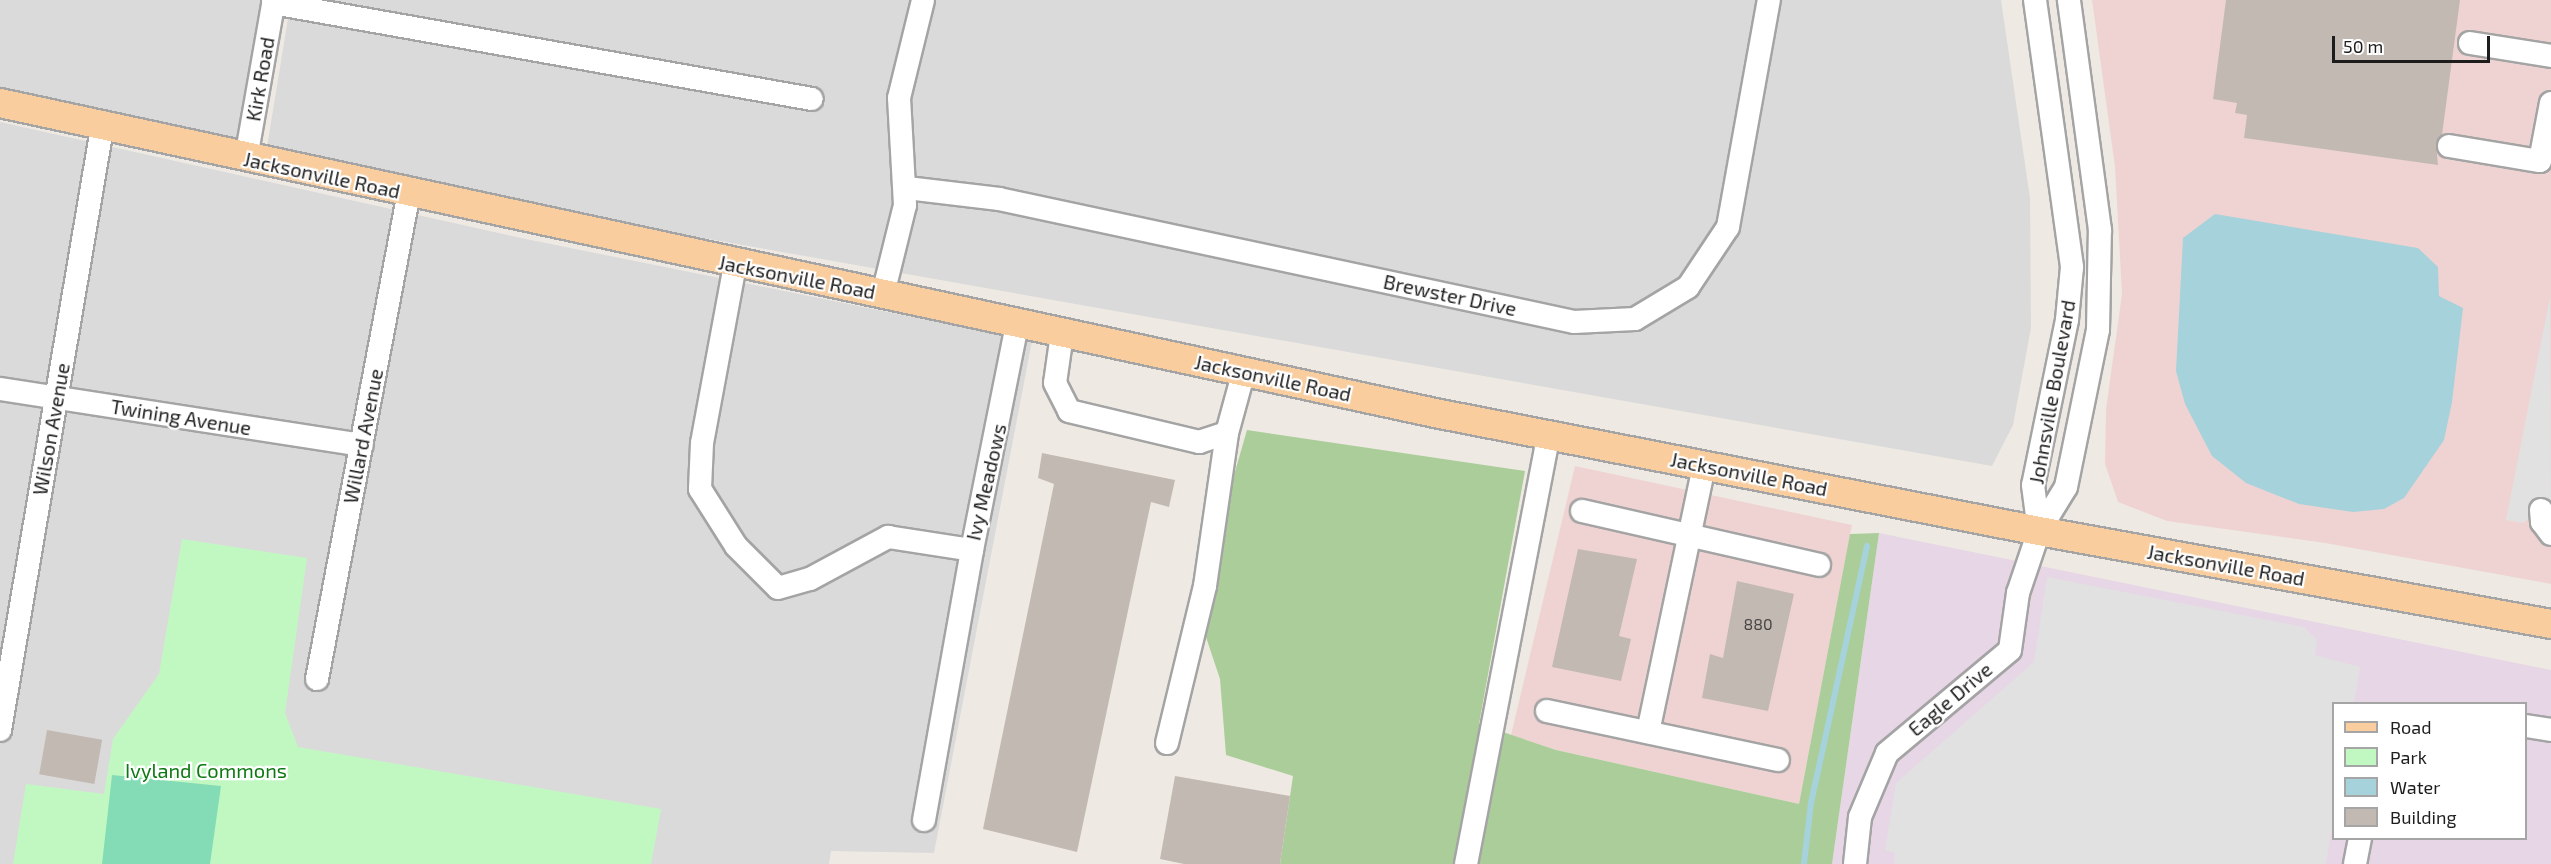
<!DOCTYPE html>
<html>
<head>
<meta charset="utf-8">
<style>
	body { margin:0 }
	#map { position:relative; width:2551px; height:864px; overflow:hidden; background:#eeeae3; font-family:"Exo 2",sans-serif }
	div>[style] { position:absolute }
	.residential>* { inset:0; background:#dbdada }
	.commercial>* { inset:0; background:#efd3d3 }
	.industrial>* { inset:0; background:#e7d6e5 }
	.forest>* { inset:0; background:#abcd99 }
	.park>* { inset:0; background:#c1f8c2 }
	.pitch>* { inset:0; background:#83dcb5 }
	.parking>* { inset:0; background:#e1e1e1 }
	.water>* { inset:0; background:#a5d2db }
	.stream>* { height:6px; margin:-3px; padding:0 3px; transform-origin:3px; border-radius:3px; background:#a5d2db }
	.building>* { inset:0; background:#c3b9b3; transform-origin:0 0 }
	.roads { filter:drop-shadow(2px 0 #a4a4a4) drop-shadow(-2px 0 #a4a4a4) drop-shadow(0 2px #a4a4a4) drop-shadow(0 -2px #a4a4a4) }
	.minor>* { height:22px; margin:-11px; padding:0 11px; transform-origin:11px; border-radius:11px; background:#fff }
	.major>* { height:28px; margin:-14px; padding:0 14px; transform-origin:14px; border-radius:14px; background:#f9cd9d }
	span { translate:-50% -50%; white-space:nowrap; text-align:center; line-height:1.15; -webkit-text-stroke:4.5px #fff; paint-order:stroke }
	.number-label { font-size:16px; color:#464442 }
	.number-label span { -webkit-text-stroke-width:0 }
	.street-label { font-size:20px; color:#1d1d1d }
	.park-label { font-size:20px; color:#0e7911 }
	.legend { position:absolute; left:2332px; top:702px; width:195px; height:138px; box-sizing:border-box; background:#fff; border:2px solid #a5a5a5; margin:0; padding:8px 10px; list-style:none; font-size:18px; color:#1d1d1d }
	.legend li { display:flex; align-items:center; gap:12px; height:30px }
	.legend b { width:30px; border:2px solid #a5a5a5 }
	.scale { position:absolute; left:2332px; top:36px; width:158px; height:27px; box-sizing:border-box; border:3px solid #1d1d1d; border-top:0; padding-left:8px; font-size:18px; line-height:21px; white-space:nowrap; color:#1d1d1d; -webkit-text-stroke:4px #fff; paint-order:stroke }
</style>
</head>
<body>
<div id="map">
	<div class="residential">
		<i style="clip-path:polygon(0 0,274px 0,246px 158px,0 102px)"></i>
		<i style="clip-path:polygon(291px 0,2001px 0,2030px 198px,2031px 328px,2013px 425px,1992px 466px,652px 229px,267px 147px)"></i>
		<i style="clip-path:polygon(0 122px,521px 238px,1032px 341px,934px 853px,831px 851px,829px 864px,0 864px)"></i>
	</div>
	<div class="commercial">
		<i style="clip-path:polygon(2092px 0,2551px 0,2551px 584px,2325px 543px,2167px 521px,2118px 502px,2105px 464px,2106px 409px,2122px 294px,2115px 167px)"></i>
		<i style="clip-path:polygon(1575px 466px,1852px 525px,1799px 804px,1556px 750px,1511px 735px)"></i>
	</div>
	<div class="industrial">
		<i style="clip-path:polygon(evenodd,1879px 533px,2551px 670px,2551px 864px,1832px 864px,1879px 533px,2334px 704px,2526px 704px,2526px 838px,2334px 838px,2334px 704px)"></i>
	</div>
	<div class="forest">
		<i style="clip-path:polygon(1247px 430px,1525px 471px,1479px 724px,1556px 750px,1799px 804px,1850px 534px,1879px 533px,1832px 864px,1280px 864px,1293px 776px,1226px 755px,1220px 679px,1196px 607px)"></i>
	</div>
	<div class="park">
		<i style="clip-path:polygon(182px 539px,307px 558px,285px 713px,298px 747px,661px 809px,651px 864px,13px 864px,26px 784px,104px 794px,113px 739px,159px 674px)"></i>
	</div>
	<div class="pitch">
		<i style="clip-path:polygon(112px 775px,221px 786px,210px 864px,102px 864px)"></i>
	</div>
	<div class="parking">
		<i style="clip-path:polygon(2550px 297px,2551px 503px,2523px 523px,2506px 520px)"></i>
		<i style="clip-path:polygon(2047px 577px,2304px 627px,2317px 640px,2315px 655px,2360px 667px,2354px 703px,2334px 704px,2333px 819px,2326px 864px,1894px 864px,1895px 853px,1885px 850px,1896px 783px,2034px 662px)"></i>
	</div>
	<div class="water">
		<i style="clip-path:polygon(2215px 214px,2418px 248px,2438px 267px,2439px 296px,2463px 308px,2452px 402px,2444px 440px,2404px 498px,2384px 509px,2353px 512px,2299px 504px,2246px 483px,2212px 456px,2185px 404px,2176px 371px,2183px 238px)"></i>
	</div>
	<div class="stream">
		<i style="left:1804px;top:864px;width:61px;rotate:-83.5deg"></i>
		<i style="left:1811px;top:803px;width:263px;rotate:-77.7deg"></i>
	</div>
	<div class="building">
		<i style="clip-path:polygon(2226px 0,2460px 0,2442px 135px,2436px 144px,2438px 165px,2244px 138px,2247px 115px,2235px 113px,2237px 103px,2213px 99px)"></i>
		<i style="clip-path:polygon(1042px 453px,1175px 480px,1169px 507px,1151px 502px,1077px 852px,983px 829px,1054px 484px,1038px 478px)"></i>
		<i style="clip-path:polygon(1578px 549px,1637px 559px,1619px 636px,1631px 639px,1621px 681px,1552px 667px)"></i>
		<i style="clip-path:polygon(1737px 581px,1794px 594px,1768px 711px,1702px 698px,1710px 654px,1723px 658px)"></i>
		<i style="left:47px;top:730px;width:56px;height:45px;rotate:10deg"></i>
		<i style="clip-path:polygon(1175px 776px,1290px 796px,1280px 864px,1184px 864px,1160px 859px)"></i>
	</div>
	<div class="roads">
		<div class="minor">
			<i style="left:2035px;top:0;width:270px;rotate:82.1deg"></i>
			<i style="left:2072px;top:267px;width:53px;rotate:95.4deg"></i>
			<i style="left:2067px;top:320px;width:168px;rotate:101.6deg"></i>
			<i style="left:2033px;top:485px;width:46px;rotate:82.6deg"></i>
			<i style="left:273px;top:3px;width:547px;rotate:10.1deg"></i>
			<i style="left:2470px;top:43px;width:82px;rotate:9.1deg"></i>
			<i style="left:2449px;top:146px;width:92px;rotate:9.4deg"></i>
			<i style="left:2540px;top:161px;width:59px;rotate:-79.3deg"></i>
			<i style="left:246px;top:158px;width:160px;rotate:-80deg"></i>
			<i style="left:907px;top:188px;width:93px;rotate:6.8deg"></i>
			<i style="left:999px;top:199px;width:588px;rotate:12.07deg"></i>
			<i style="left:1574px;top:322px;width:61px;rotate:-2.8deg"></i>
			<i style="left:1635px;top:319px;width:62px;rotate:-31.1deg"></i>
			<i style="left:1688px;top:287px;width:72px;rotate:-56.3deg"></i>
			<i style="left:1728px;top:227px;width:231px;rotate:-79.8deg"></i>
			<i style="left:735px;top:265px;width:181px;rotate:100.5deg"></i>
			<i style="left:702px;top:443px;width:46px;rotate:92.5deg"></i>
			<i style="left:700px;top:489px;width:67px;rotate:57.7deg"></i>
			<i style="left:736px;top:546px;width:59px;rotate:45deg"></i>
			<i style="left:778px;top:588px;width:33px;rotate:-16deg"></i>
			<i style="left:810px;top:579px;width:89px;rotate:-28.3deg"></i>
			<i style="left:888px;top:537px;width:85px;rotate:8.8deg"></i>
			<i style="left:972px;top:550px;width:229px;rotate:-78.7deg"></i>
			<i style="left:883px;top:294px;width:92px;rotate:-76.1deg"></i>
			<i style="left:905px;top:205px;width:107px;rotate:-93.2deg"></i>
			<i style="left:899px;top:98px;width:101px;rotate:-76.2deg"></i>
			<i style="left:1062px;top:334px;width:49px;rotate:98.1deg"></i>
			<i style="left:1055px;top:383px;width:31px;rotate:63deg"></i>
			<i style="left:1069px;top:411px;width:134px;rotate:13.4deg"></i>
			<i style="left:1199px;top:442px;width:29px;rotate:-18deg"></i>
			<i style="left:1227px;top:433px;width:64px;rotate:-74.7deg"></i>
			<i style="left:0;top:389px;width:366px;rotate:8.8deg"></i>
			<i style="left:2541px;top:510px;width:12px;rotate:85deg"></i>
			<i style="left:2542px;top:522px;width:15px;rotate:53deg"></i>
			<i style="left:1582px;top:511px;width:243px;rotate:12.8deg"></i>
			<i style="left:317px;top:679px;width:494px;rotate:-79.3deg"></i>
			<i style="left:1547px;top:711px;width:236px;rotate:12deg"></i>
			<i style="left:2526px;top:726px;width:25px;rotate:9deg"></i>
			<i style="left:0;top:730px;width:611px;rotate:-80.38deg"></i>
			<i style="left:1648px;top:732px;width:272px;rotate:-78.1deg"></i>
			<i style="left:1167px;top:743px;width:162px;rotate:-76.4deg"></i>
			<i style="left:1205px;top:586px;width:155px;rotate:-81.8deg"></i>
			<i style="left:924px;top:820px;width:274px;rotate:-79.9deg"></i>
			<i style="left:1466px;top:864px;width:437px;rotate:-79.1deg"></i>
			<i style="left:1855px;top:864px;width:47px;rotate:-83.9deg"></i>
			<i style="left:1860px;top:817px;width:69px;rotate:-67.1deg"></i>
			<i style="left:1887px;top:753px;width:160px;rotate:-39.9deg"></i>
			<i style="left:2010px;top:650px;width:58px;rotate:-82deg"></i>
			<i style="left:2018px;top:593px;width:65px;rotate:-71.3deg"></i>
			<i style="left:2039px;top:531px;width:52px;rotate:-58.5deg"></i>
			<i style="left:2066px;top:487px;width:160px;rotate:-78.5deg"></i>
			<i style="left:2098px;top:330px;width:100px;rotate:-88.9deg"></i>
			<i style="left:2100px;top:230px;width:232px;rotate:-97.7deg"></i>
			<i style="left:2355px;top:864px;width:26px;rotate:-79deg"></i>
		</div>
		<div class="major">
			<i style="left:0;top:103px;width:1468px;rotate:12.19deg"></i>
			<i style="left:1435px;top:413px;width:615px;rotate:11.05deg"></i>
			<i style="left:2039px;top:531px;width:520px;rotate:10.29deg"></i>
		</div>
	</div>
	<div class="number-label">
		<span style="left:1758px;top:624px">880</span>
	</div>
	<div class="street-label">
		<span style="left:260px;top:79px;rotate:-80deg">Kirk Road</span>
		<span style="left:322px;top:175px;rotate:12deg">Jacksonville Road</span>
		<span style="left:797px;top:277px;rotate:11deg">Jacksonville Road</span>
		<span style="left:1450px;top:295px;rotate:12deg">Brewster Drive</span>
		<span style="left:1273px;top:378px;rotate:12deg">Jacksonville Road</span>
		<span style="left:2052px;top:392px;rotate:-80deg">Johnsville Boulevard</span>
		<span style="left:181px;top:417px;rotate:9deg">Twining Avenue</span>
		<span style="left:51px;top:429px;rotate:-80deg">Wilson Avenue</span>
		<span style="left:363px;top:436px;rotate:-79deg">Willard Avenue</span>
		<span style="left:1749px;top:474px;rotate:11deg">Jacksonville Road</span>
		<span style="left:986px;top:482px;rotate:-77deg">Ivy Meadows</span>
		<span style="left:2226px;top:565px;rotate:10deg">Jacksonville Road</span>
		<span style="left:1950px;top:699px;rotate:-40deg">Eagle Drive</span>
	</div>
	<div class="park-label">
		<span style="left:206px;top:770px">Ivyland Commons</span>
	</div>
	<ul class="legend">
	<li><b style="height:8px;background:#f9cd9d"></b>Road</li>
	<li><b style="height:16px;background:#c1f8c2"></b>Park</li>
	<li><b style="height:16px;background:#a5d2db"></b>Water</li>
	<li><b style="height:16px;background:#c3b9b3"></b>Building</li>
	</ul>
	<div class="scale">50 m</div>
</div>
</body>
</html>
